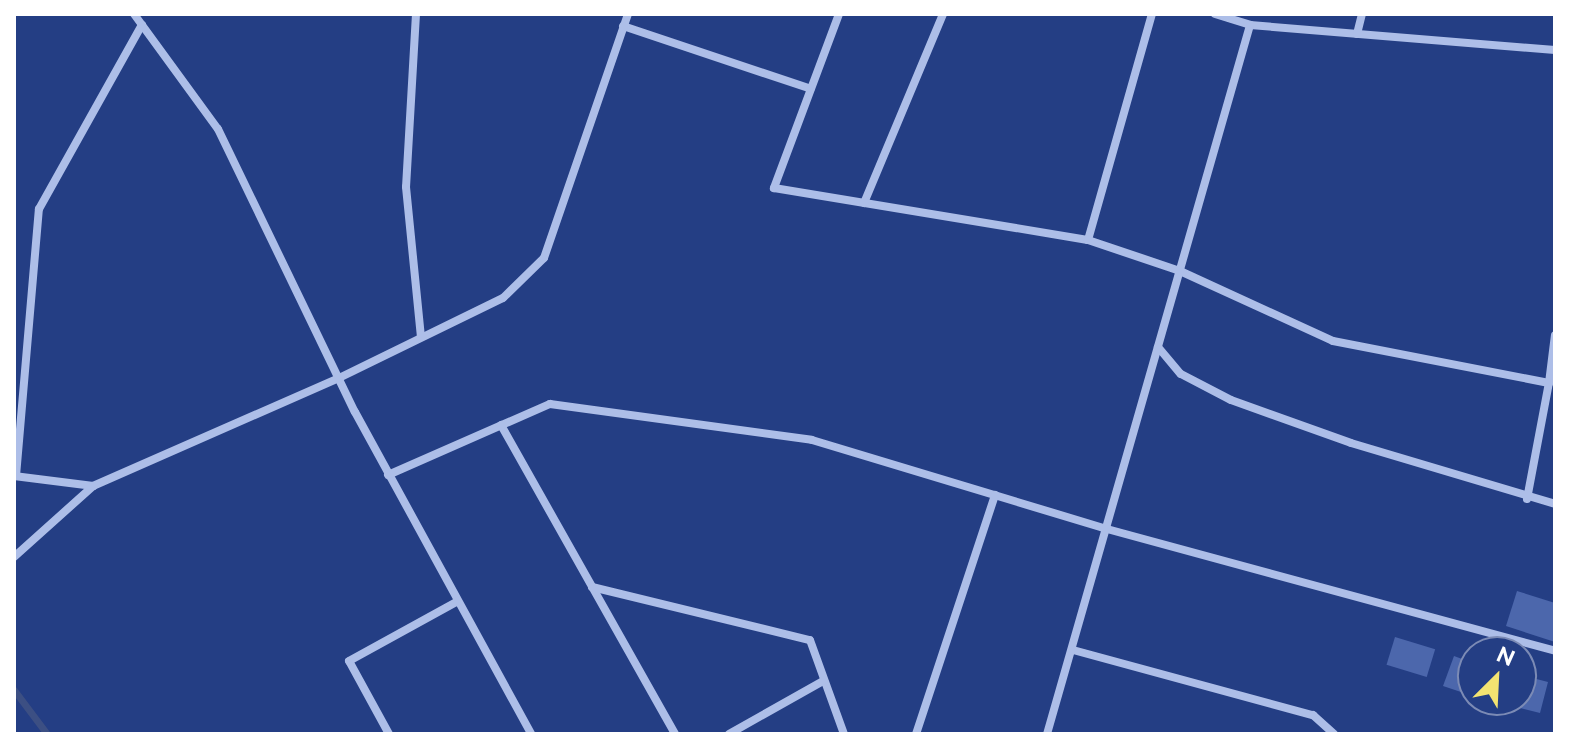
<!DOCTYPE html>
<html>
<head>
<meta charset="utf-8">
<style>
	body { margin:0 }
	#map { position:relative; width:1569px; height:748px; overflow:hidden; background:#243e84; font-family:Raleway,sans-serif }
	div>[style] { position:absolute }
	.stream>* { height:7px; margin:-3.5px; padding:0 3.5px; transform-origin:3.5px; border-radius:3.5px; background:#3c4f83 }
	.building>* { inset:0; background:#4c67ac; transform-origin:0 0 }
	.street>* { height:8px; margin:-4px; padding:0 4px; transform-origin:4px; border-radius:4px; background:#adbee8 }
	span { translate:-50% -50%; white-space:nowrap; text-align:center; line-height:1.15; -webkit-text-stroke:7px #243e84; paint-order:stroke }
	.frame { position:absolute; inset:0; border:16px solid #fff; pointer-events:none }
	.north { position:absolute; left:1457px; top:636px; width:80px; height:80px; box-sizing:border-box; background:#243e84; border:2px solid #7c8bb5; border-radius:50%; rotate:24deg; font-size:22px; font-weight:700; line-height:32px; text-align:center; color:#fff }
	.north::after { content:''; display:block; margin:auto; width:28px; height:36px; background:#f3e371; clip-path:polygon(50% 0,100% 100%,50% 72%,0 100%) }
</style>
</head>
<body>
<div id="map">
	<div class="stream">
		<i style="left:14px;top:690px;width:55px;rotate:53.1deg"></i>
	</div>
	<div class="building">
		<i style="clip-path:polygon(1517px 591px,1555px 603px,1555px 642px,1506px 626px)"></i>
		<i style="left:1395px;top:637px;width:42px;height:29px;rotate:17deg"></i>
		<i style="clip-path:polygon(1454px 656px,1473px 663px,1473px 696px,1443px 686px)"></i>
		<i style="clip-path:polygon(1521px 675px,1548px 682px,1540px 713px,1492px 701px,1521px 700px)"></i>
	</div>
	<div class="street">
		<i style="left:134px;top:14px;width:142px;rotate:53.9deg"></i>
		<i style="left:218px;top:129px;width:314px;rotate:64.2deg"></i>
		<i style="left:355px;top:412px;width:367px;rotate:61.3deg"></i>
		<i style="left:416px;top:14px;width:173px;rotate:93.3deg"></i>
		<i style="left:406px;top:187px;width:150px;rotate:84.3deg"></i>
		<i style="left:839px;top:14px;width:186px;rotate:110.5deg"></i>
		<i style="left:774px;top:188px;width:318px;rotate:9.4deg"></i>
		<i style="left:1088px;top:240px;width:97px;rotate:18.6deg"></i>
		<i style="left:1180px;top:271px;width:168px;rotate:24.6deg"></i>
		<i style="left:1333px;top:341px;width:220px;rotate:11deg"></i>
		<i style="left:1549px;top:383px;width:48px;rotate:-82.9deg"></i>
		<i style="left:1215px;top:14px;width:37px;rotate:17deg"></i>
		<i style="left:1250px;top:25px;width:306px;rotate:4.7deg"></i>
		<i style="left:623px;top:26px;width:198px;rotate:18.5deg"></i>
		<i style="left:1357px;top:34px;width:21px;rotate:-76deg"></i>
		<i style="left:864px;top:203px;width:205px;rotate:-67.3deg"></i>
		<i style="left:1088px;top:240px;width:235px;rotate:-74.2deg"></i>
		<i style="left:1158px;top:347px;width:35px;rotate:50deg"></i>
		<i style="left:1181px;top:374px;width:56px;rotate:27.5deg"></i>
		<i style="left:1231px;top:400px;width:127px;rotate:19.7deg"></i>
		<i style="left:1351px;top:443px;width:213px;rotate:16.6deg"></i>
		<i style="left:501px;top:425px;width:355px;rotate:60.6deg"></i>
		<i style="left:388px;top:475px;width:177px;rotate:-23.7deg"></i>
		<i style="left:550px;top:404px;width:264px;rotate:7.8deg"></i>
		<i style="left:812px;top:440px;width:308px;rotate:16.8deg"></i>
		<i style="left:1107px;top:529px;width:464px;rotate:15.2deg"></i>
		<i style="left:14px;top:476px;width:80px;rotate:7.2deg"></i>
		<i style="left:93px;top:486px;width:269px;rotate:-23.7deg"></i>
		<i style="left:339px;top:378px;width:182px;rotate:-26deg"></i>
		<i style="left:503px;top:298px;width:57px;rotate:-44.3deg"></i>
		<i style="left:544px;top:258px;width:258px;rotate:-71deg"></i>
		<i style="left:16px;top:476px;width:268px;rotate:-85.1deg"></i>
		<i style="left:39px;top:209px;width:211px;rotate:-60.8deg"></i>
		<i style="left:1527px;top:499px;width:118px;rotate:-79.3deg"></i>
		<i style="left:14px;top:557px;width:106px;rotate:-41.9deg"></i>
		<i style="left:592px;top:587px;width:224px;rotate:13.7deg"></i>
		<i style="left:810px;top:640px;width:100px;rotate:70.1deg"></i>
		<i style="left:1073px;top:650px;width:249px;rotate:15.2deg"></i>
		<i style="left:1313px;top:715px;width:28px;rotate:42deg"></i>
		<i style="left:389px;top:734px;width:83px;rotate:-118.7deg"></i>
		<i style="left:349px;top:661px;width:124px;rotate:-28.8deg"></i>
		<i style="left:729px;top:734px;width:108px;rotate:-29.4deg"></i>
		<i style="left:916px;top:734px;width:252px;rotate:-71.7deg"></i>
		<i style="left:1047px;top:734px;width:737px;rotate:-74.02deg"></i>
	</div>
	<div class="frame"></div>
	<div class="north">N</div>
</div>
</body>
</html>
